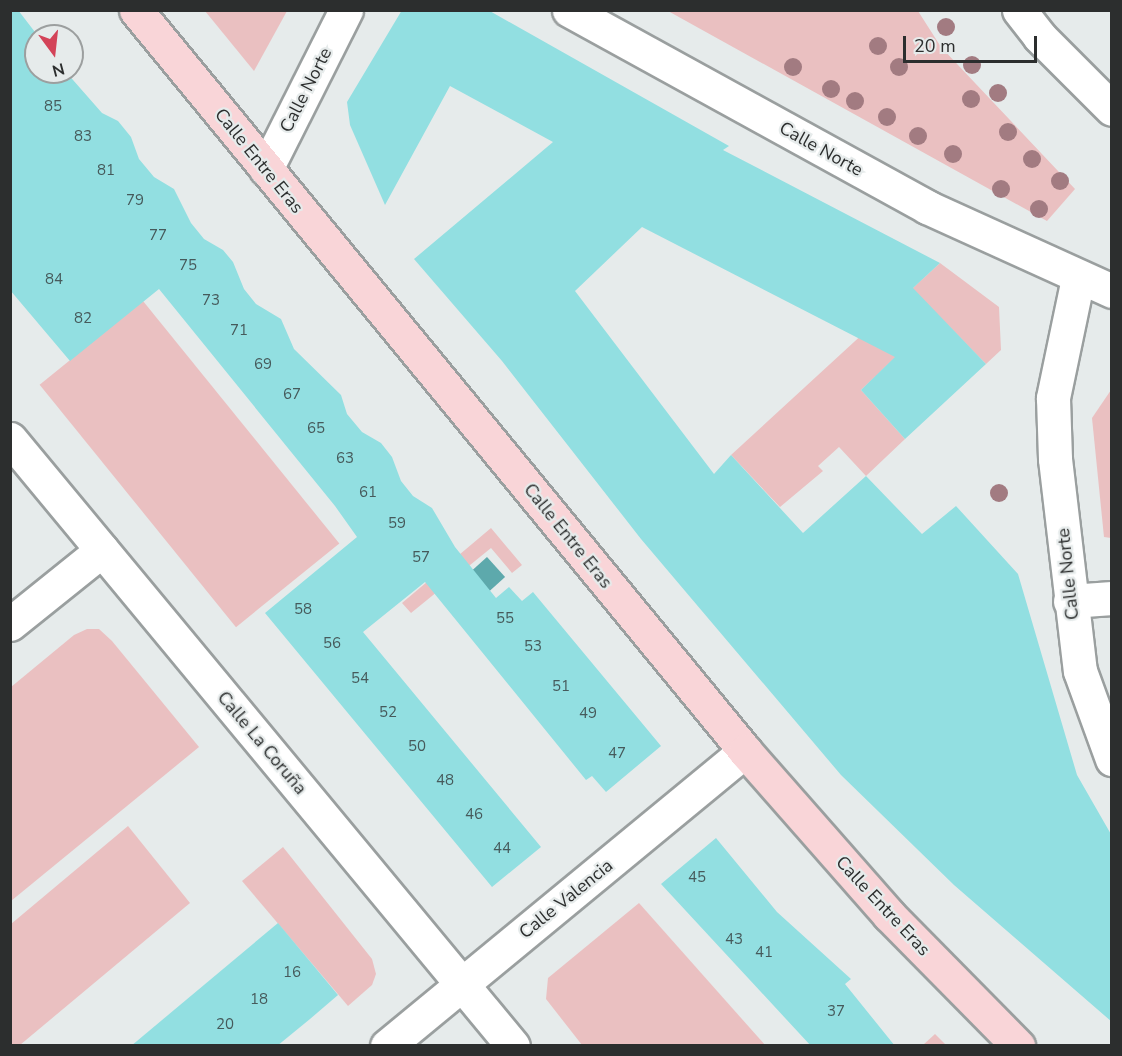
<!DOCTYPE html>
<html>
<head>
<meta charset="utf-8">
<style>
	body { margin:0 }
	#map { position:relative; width:1122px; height:1056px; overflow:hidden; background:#e6ebeb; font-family:"Nunito Sans",sans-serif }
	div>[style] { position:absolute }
	.green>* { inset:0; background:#eac0c1; transform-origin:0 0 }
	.water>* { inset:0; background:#5da9ac; transform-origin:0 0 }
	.building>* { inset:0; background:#92dfe1 }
	.roads { filter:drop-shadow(2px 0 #9a9f9f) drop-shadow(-2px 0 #9a9f9f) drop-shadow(0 2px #9a9f9f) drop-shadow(0 -2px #9a9f9f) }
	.street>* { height:33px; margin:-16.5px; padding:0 16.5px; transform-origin:16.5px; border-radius:16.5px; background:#fff }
	.secondary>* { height:33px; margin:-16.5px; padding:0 16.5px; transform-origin:16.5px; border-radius:16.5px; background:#f9d5d8 }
	.trees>* { width:18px; height:18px; margin:-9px; border-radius:50%; background:#a27b81 }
	span { translate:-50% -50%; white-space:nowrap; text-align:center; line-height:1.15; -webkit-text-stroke:4.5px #e6ebeb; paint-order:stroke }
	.number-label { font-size:15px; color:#465a5b }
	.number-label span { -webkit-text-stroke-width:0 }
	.street-label { font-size:18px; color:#2c2e2e }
	.frame { position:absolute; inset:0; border:12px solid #2c2e2e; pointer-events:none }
	.north { position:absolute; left:24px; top:24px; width:60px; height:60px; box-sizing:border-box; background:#e6ebeb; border:2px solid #9c9f9f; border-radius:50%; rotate:165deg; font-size:16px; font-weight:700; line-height:24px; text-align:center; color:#2c2e2e }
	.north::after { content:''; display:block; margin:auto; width:21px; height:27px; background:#d34358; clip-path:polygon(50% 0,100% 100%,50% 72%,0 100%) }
	.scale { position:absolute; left:903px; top:36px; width:134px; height:27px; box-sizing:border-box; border:3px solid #2c2e2e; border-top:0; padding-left:8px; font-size:18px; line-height:21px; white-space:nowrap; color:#2c2e2e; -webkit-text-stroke:4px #e6ebeb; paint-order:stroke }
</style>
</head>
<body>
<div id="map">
	<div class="green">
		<i style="clip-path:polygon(205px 11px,287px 11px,254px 71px)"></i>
		<i style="clip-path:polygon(668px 11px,918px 11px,941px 47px,1075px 189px,1047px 221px)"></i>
		<i style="clip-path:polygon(940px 263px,999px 307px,1001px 350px,986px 364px,939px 316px,861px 390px,905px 439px,866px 476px,839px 447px,818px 466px,823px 471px,780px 507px,731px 455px)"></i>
		<i style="left:143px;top:301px;width:312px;height:133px;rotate:51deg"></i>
		<i style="clip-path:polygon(1111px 390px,1111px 538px,1104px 537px,1092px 418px)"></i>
		<i style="clip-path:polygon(491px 528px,522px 565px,512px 573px,491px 548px,411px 613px,402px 603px)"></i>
		<i style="clip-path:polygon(87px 629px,99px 629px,112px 641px,199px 747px,11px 901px,11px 687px,74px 635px)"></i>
		<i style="clip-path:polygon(128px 826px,190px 903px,20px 1045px,11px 1045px,11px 924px)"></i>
		<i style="clip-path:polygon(283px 847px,372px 959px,376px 974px,372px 985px,348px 1006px,242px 881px)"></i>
		<i style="clip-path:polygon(639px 903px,765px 1045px,582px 1045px,546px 999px,548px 978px)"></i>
		<i style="clip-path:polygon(935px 1034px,946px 1045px,923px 1045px)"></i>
	</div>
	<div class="water">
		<i style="left:487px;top:557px;width:27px;height:60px;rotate:48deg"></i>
	</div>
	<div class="building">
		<i style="clip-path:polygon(10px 10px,18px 10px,38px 36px,36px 72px,66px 72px,102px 113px,118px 121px,131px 137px,139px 159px,154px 177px,174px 189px,191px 223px,204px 239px,223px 250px,233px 262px,244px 289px,256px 304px,281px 319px,294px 349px,341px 395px,347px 414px,362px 432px,381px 443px,392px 457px,401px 481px,413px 496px,432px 508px,455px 547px,496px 598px,509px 587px,522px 601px,533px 592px,661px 746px,606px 792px,592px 776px,586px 780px,425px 582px,363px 632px,541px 847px,492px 887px,265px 613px,357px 537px,335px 506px,159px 289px,70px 361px,10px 290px)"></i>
		<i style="clip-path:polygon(402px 10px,488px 10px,729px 146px,723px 150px,940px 263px,913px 288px,986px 364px,905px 439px,861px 390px,895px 357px,642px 227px,575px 291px,714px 474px,731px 455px,803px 533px,866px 476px,922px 534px,956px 506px,1018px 574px,1077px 775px,1112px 836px,1112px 1022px,954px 885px,841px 775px,641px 539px,502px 361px,414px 259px,553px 142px,450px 86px,385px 205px,350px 125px,347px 102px)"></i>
		<i style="clip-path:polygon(716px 838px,777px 912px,851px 979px,845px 984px,895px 1046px,811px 1046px,661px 884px)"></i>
		<i style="clip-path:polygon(278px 923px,338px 995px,310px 1019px,277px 1046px,131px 1046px)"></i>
	</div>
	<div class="roads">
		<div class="street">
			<i style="left:569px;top:10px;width:409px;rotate:28.8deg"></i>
			<i style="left:927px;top:207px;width:203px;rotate:24.4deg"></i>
			<i style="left:1019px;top:10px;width:33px;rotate:52deg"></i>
			<i style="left:1039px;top:36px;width:103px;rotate:45deg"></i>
			<i style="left:266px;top:169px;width:178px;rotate:-63.3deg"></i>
			<i style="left:1078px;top:278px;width:123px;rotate:101.8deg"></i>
			<i style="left:1053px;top:398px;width:61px;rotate:88.1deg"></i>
			<i style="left:1055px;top:459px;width:213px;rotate:83.3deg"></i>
			<i style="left:1080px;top:671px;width:94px;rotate:70deg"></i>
			<i style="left:10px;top:439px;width:788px;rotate:50.35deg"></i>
			<i style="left:1070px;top:601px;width:42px;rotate:-4.1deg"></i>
			<i style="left:10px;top:624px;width:118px;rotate:-38.8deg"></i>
			<i style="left:387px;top:1046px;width:464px;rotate:-39.5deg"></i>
		</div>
		<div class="secondary">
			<i style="left:136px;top:10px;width:959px;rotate:50.58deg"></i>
			<i style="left:745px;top:751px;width:218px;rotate:48.7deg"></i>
			<i style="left:889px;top:915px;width:184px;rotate:45.4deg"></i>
		</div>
	</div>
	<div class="trees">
		<i style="left:946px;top:27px"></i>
		<i style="left:878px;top:46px"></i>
		<i style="left:972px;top:65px"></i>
		<i style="left:793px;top:67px"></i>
		<i style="left:899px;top:67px"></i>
		<i style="left:831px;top:89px"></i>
		<i style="left:998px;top:93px"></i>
		<i style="left:971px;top:99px"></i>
		<i style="left:855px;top:101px"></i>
		<i style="left:887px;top:117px"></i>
		<i style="left:1008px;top:132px"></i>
		<i style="left:918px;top:136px"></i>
		<i style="left:953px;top:154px"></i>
		<i style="left:1032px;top:159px"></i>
		<i style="left:1060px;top:181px"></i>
		<i style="left:1001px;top:189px"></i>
		<i style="left:1039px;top:209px"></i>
		<i style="left:999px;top:493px"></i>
	</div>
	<div class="number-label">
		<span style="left:53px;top:107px">85</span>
		<span style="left:83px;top:137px">83</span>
		<span style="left:106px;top:171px">81</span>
		<span style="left:135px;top:201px">79</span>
		<span style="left:158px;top:236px">77</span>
		<span style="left:188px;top:266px">75</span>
		<span style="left:54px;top:280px">84</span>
		<span style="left:211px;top:301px">73</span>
		<span style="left:83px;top:319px">82</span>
		<span style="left:239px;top:331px">71</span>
		<span style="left:263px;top:365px">69</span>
		<span style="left:292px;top:395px">67</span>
		<span style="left:316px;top:429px">65</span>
		<span style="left:345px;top:459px">63</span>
		<span style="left:368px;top:493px">61</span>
		<span style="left:397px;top:524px">59</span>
		<span style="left:421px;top:558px">57</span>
		<span style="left:303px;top:610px">58</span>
		<span style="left:505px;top:619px">55</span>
		<span style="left:332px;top:644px">56</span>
		<span style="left:533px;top:647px">53</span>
		<span style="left:360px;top:679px">54</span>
		<span style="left:561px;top:687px">51</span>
		<span style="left:388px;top:713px">52</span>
		<span style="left:588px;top:714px">49</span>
		<span style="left:417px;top:747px">50</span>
		<span style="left:617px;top:754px">47</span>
		<span style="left:445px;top:781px">48</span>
		<span style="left:474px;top:815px">46</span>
		<span style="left:502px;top:849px">44</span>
		<span style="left:697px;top:878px">45</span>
		<span style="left:734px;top:940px">43</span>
		<span style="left:764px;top:953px">41</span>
		<span style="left:292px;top:973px">16</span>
		<span style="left:259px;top:1000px">18</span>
		<span style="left:836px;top:1012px">37</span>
		<span style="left:225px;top:1025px">20</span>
	</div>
	<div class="street-label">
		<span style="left:306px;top:90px;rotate:-63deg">Calle Norte</span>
		<span style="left:821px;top:149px;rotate:29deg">Calle Norte</span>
		<span style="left:259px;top:161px;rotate:51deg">Calle Entre Eras</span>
		<span style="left:568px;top:536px;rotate:51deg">Calle Entre Eras</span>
		<span style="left:1068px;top:574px;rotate:-96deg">Calle Norte</span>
		<span style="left:262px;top:743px;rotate:50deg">Calle La Coruña</span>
		<span style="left:566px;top:899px;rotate:-39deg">Calle Valencia</span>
		<span style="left:883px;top:906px;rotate:47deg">Calle Entre Eras</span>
	</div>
	<div class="frame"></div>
	<div class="north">N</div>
	<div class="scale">20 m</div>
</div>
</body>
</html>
